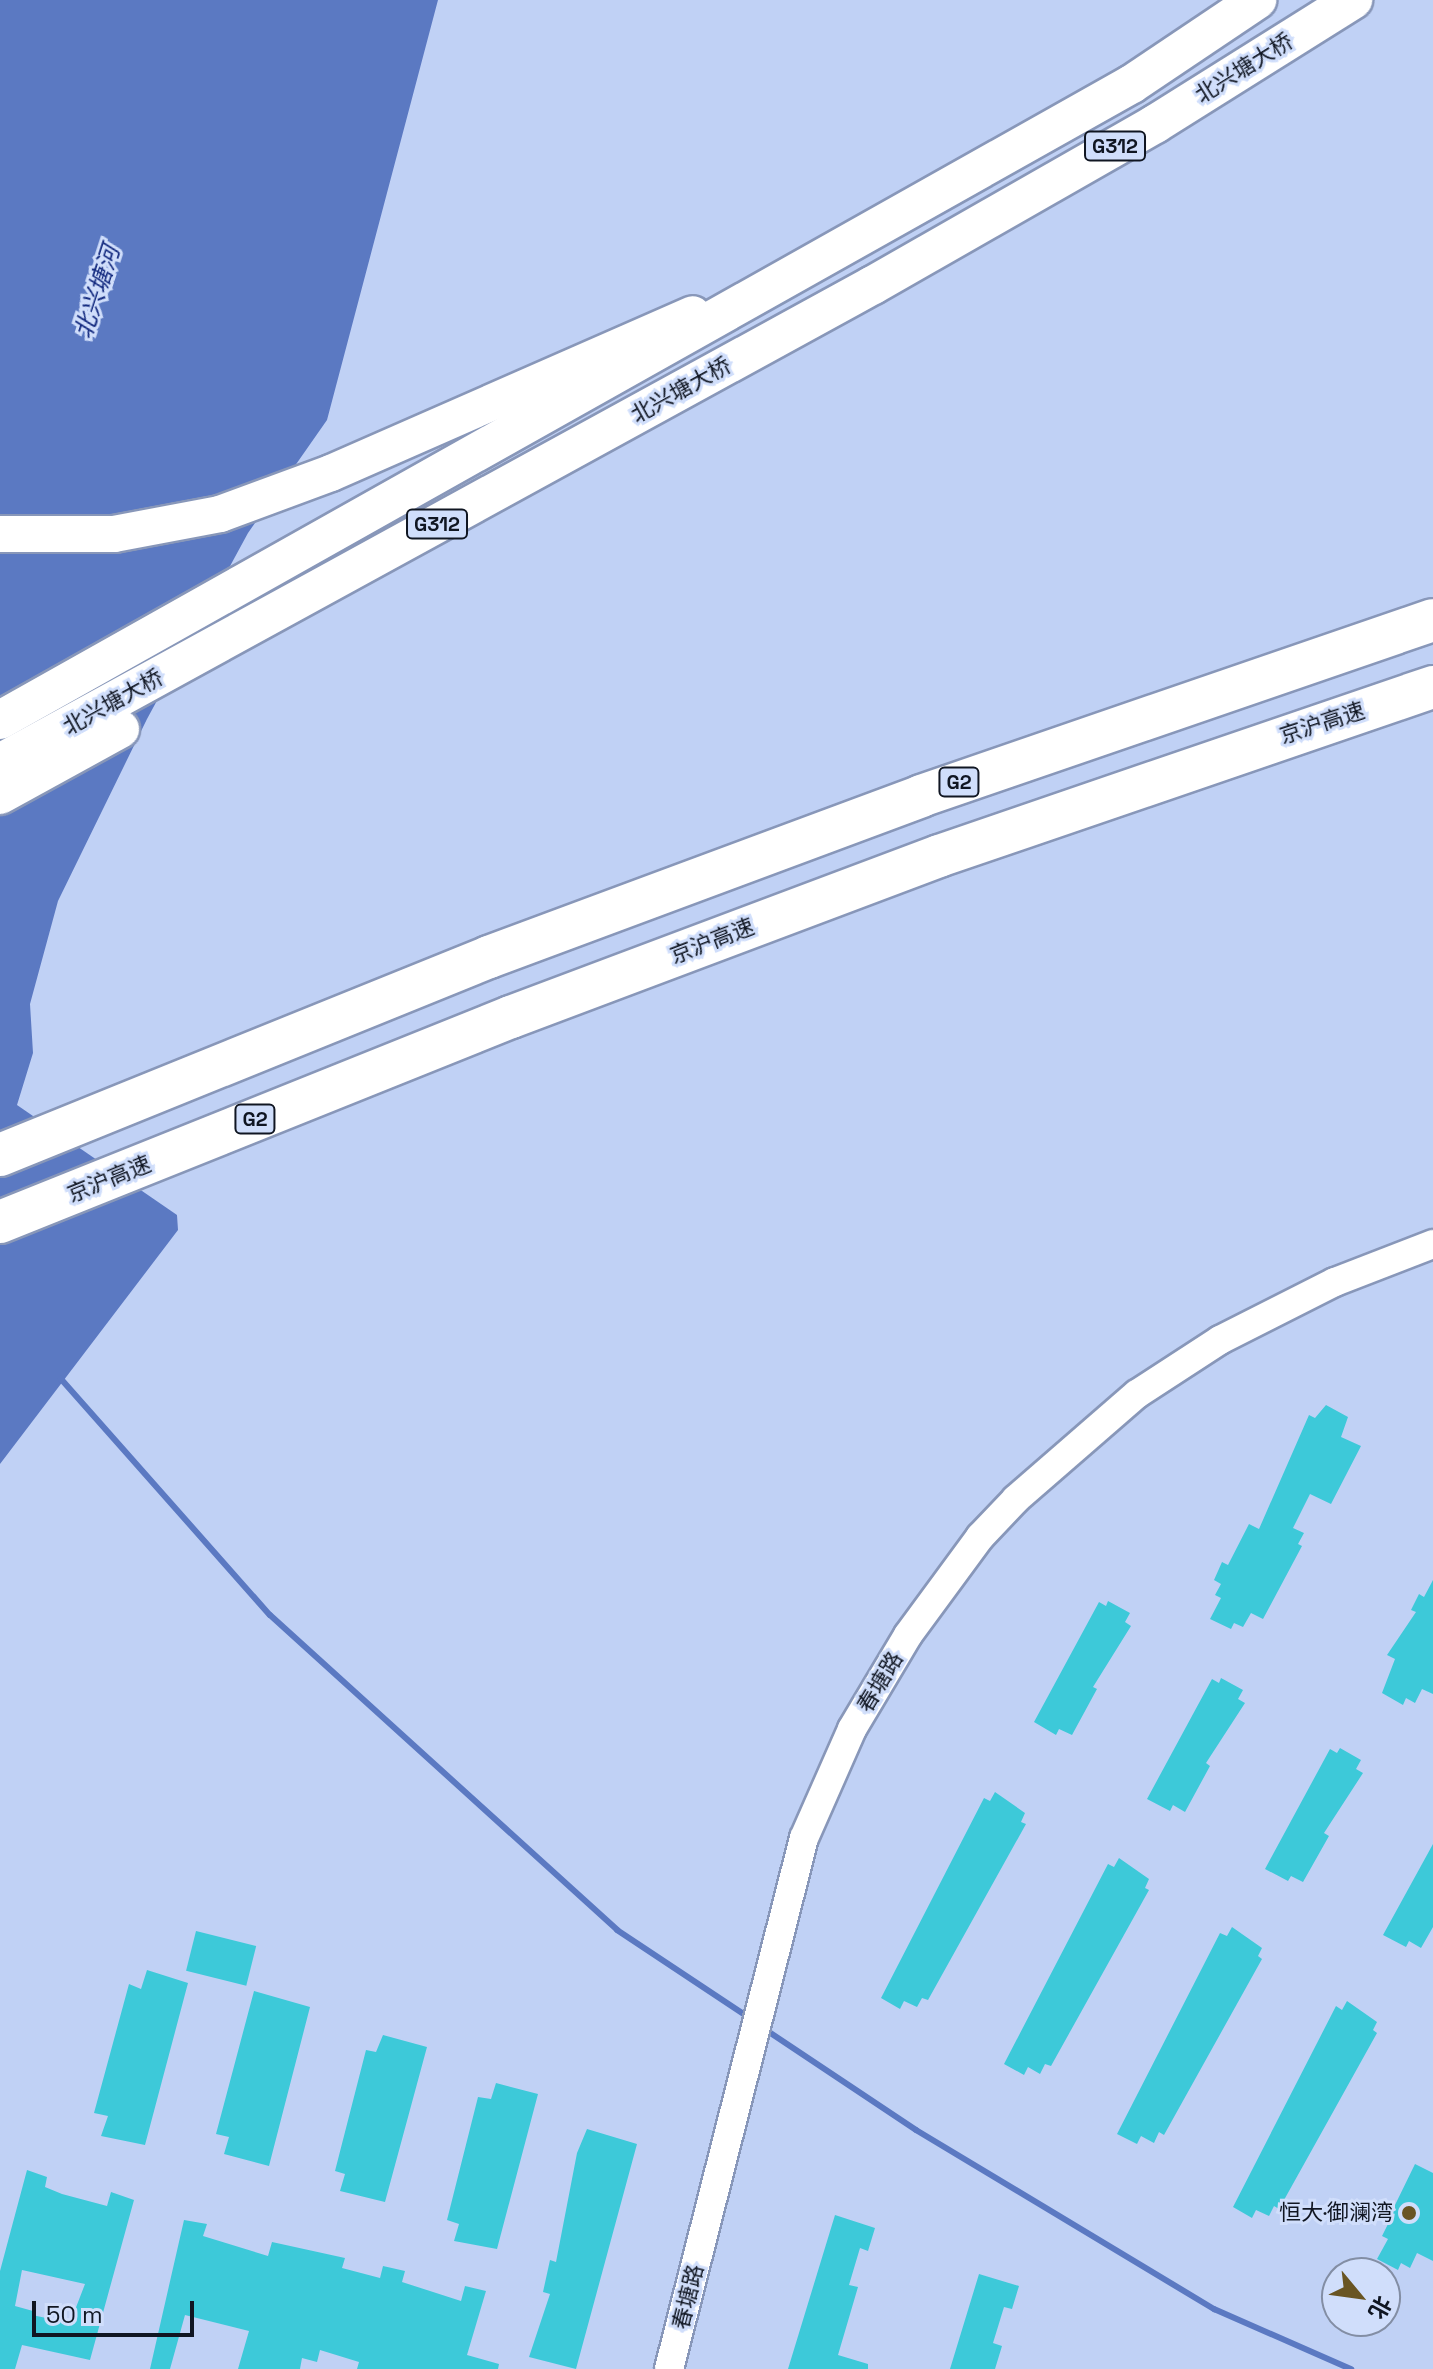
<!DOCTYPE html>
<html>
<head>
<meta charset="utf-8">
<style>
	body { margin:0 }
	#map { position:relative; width:1433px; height:2369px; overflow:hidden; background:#c0d1f5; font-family:"Space Grotesk","Noto Sans SC",sans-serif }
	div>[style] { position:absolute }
	.water>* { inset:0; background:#5b79c2 }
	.stream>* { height:6px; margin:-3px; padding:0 3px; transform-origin:3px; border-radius:3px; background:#5b79c2 }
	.building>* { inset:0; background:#3dc9d9; transform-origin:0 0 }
	.roads { filter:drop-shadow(2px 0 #8897b9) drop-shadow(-2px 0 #8897b9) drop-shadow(0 2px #8897b9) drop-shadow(0 -2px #8897b9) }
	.tertiary>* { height:28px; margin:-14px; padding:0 14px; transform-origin:14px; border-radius:14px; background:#fff }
	.primary>* { height:36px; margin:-18px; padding:0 18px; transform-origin:18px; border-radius:18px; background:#fff }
	.trunk>* { height:38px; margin:-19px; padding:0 19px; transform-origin:19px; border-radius:19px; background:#fff }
	.motorway>* { height:42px; margin:-21px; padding:0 21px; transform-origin:21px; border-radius:21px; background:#fff }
	.dots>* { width:22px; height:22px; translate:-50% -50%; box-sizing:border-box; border:4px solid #d0defb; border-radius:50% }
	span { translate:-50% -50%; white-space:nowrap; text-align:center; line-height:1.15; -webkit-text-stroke:6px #d0defb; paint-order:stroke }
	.shield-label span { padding:2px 6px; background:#d0defb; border:2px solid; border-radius:6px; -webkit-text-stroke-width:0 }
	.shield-label { font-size:20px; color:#101622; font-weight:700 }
	.street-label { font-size:22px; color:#101622 }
	.poi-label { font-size:22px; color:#101622 }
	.right { translate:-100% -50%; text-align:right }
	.water-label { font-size:24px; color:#11287e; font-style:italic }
	.north { position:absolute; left:1321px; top:2257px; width:80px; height:80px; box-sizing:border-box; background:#d0defb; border:2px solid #838ea4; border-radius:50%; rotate:119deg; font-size:22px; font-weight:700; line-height:32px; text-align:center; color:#101622 }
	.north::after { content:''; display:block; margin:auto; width:28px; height:36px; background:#695523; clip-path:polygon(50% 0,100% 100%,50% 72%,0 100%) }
	.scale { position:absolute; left:32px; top:2301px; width:162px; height:36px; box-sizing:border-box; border:4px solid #101622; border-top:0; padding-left:10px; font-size:24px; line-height:28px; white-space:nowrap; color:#101622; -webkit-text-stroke:6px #d0defb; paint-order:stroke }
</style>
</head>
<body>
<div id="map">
	<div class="water">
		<i style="clip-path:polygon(0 0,438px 0,327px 420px,248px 533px,147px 719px,58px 901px,30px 1004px,33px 1053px,17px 1105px,177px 1215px,178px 1230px,0 1464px)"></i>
	</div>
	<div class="stream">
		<i style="left:61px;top:1379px;width:315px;rotate:48.5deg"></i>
		<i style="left:270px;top:1615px;width:469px;rotate:42.2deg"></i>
		<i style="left:617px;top:1930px;width:161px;rotate:33.6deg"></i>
		<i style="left:763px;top:2028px;width:184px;rotate:33.7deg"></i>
		<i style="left:916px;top:2130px;width:348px;rotate:31deg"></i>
		<i style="left:1214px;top:2309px;width:150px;rotate:23.7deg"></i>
	</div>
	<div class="building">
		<i style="clip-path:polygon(1326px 1405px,1348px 1417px,1341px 1437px,1361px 1446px,1331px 1504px,1310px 1494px,1293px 1528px,1304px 1533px,1298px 1544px,1302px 1546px,1263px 1619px,1251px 1613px,1243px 1627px,1234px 1623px,1231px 1629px,1210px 1619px,1221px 1598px,1215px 1595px,1221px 1584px,1214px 1580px,1222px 1562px,1228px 1565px,1249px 1524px,1259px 1529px,1309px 1415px,1315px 1418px)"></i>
		<i style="clip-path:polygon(1433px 1580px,1433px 1694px,1422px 1689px,1415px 1703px,1406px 1698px,1403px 1705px,1382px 1693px,1395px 1659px,1387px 1655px,1416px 1612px,1411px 1610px,1419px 1594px,1424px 1597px)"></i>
		<i style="clip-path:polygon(1108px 1601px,1130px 1613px,1125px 1622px,1131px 1626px,1093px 1687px,1097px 1689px,1072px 1735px,1059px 1729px,1056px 1735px,1034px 1722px,1099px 1602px,1106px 1606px)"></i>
		<i style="clip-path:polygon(1221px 1678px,1243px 1690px,1238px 1699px,1245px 1703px,1206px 1763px,1210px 1766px,1185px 1812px,1173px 1805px,1170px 1811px,1147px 1799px,1212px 1679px,1219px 1683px)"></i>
		<i style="clip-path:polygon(1340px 1748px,1361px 1760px,1356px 1769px,1363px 1773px,1324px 1833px,1329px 1836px,1303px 1882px,1291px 1876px,1288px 1881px,1265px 1869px,1330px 1749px,1337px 1753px)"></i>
		<i style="clip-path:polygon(995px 1792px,1025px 1813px,1021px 1822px,1026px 1824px,928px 2000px,922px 1998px,917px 2007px,904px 2001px,900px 2009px,881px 1998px,984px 1798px,990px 1801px)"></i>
		<i style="clip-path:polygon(1433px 1844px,1433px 1927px,1421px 1948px,1409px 1941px,1406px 1947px,1383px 1935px)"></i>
		<i style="clip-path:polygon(1119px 1858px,1149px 1879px,1145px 1888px,1149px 1890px,1051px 2066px,1045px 2064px,1040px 2074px,1028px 2067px,1024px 2075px,1004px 2064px,1108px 1864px,1114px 1867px)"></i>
		<i style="clip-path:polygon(1232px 1927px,1262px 1948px,1258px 1956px,1262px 1959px,1164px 2135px,1159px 2132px,1154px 2143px,1141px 2136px,1137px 2144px,1117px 2134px,1220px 1933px,1227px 1936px)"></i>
		<i style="left:196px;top:1931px;width:62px;height:41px;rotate:14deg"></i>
		<i style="clip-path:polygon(147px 1970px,188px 1983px,145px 2145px,101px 2136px,108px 2116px,94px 2113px,129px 1984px,141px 1989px)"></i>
		<i style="clip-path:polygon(254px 1991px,310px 2007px,269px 2166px,224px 2154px,229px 2137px,216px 2134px)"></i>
		<i style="clip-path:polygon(1347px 2001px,1377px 2022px,1373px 2030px,1377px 2033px,1279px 2209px,1274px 2206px,1269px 2216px,1256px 2210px,1252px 2218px,1233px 2207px,1336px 2006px,1342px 2010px)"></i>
		<i style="clip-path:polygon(383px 2035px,427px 2047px,385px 2202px,340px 2191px,345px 2174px,335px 2171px,366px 2050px,376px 2052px)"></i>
		<i style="clip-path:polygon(496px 2083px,538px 2094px,497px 2249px,454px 2241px,459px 2224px,447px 2220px,478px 2097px,491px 2099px)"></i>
		<i style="clip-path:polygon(587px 2129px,637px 2144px,576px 2369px,529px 2357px,550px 2294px,543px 2292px,550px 2260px,556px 2262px,577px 2153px)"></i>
		<i style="clip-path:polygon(1415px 2164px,1433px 2173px,1433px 2261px,1417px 2253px,1410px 2268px,1401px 2263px,1398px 2270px,1377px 2259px,1388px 2239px,1382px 2236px,1388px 2224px,1381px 2220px,1389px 2203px,1395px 2205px)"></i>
		<i style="clip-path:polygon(evenodd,27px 2170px,47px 2177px,45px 2187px,62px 2194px,107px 2206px,111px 2192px,134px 2200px,90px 2360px,22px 2345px,15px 2369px,0 2369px,0 2271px,27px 2170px,22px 2270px,85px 2284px,70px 2323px,32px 2315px,33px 2311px,15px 2306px,22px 2270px)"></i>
		<i style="clip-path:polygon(835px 2215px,875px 2228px,868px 2251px,860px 2248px,849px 2285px,858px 2287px,838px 2355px,868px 2364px,868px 2369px,788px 2369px)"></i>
		<i style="clip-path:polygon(184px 2220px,207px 2224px,203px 2236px,268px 2256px,272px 2242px,345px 2258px,342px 2268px,380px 2278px,383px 2266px,405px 2271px,402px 2282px,461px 2301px,465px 2286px,486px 2291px,467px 2355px,499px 2364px,498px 2369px,357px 2369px,359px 2362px,320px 2350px,317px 2362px,302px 2358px,300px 2369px,238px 2369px,249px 2331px,185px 2315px,170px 2369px,150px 2369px)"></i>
		<i style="clip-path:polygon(979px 2274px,1019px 2286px,1012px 2309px,1004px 2307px,993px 2343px,1002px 2346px,995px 2369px,950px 2369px)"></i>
	</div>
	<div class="roads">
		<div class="tertiary">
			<i style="left:669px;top:2369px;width:548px;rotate:-75.74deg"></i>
			<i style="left:804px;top:1838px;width:119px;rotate:-66.2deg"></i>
			<i style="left:852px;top:1729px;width:109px;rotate:-59.2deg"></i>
			<i style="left:908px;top:1635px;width:122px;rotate:-53.7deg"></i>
			<i style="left:980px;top:1537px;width:52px;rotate:-46.5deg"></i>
			<i style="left:1016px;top:1499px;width:160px;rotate:-41deg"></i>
			<i style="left:1137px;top:1394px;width:99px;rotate:-33deg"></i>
			<i style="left:1220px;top:1340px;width:129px;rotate:-26.8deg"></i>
			<i style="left:1335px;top:1282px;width:105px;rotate:-21.2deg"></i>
		</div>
		<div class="primary">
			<i style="left:0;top:534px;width:114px"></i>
			<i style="left:114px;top:534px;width:108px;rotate:-10.7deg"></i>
			<i style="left:220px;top:514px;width:118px;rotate:-20.3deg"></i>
			<i style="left:331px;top:473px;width:395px;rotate:-23.7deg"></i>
		</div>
		<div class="trunk">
			<i style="left:0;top:720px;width:1298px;rotate:-29.33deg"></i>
			<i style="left:1132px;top:84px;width:151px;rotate:-33.9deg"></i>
			<i style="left:0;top:763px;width:995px;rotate:-28.7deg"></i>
			<i style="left:873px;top:285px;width:325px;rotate:-29.7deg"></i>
			<i style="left:1155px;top:124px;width:234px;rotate:-32.1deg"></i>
			<i style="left:0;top:795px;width:137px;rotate:-28.8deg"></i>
		</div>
		<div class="motorway">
			<i style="left:0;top:1155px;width:528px;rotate:-22.04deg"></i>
			<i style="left:489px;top:957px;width:461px;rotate:-20.4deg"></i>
			<i style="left:921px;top:796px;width:541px;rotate:-18.97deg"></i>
			<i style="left:0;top:1222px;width:551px;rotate:-21.86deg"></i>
			<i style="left:511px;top:1017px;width:457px;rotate:-20.6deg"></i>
			<i style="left:939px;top:856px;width:522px;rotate:-18.89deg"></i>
		</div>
	</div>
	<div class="dots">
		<i style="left:1409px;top:2213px;background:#695523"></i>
	</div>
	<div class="shield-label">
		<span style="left:1115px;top:146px">G312</span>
		<span style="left:437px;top:524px">G312</span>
		<span style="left:959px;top:782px">G2</span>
		<span style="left:255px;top:1119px">G2</span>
	</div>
	<div class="street-label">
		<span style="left:1244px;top:68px;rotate:-32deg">北兴塘大桥</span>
		<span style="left:681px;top:390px;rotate:-29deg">北兴塘大桥</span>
		<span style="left:113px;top:702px;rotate:-29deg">北兴塘大桥</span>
		<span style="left:1322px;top:723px;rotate:-18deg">京沪高速</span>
		<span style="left:712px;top:941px;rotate:-21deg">京沪高速</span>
		<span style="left:109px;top:1179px;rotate:-22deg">京沪高速</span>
		<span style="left:880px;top:1682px;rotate:-59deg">春塘路</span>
		<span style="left:688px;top:2297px;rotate:-76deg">春塘路</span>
	</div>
	<div class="poi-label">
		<span class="right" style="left:1393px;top:2213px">恒大·御澜湾</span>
	</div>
	<div class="water-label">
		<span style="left:97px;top:292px;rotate:-72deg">北兴塘河</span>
	</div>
	<div class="north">北</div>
	<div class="scale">50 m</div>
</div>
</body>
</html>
